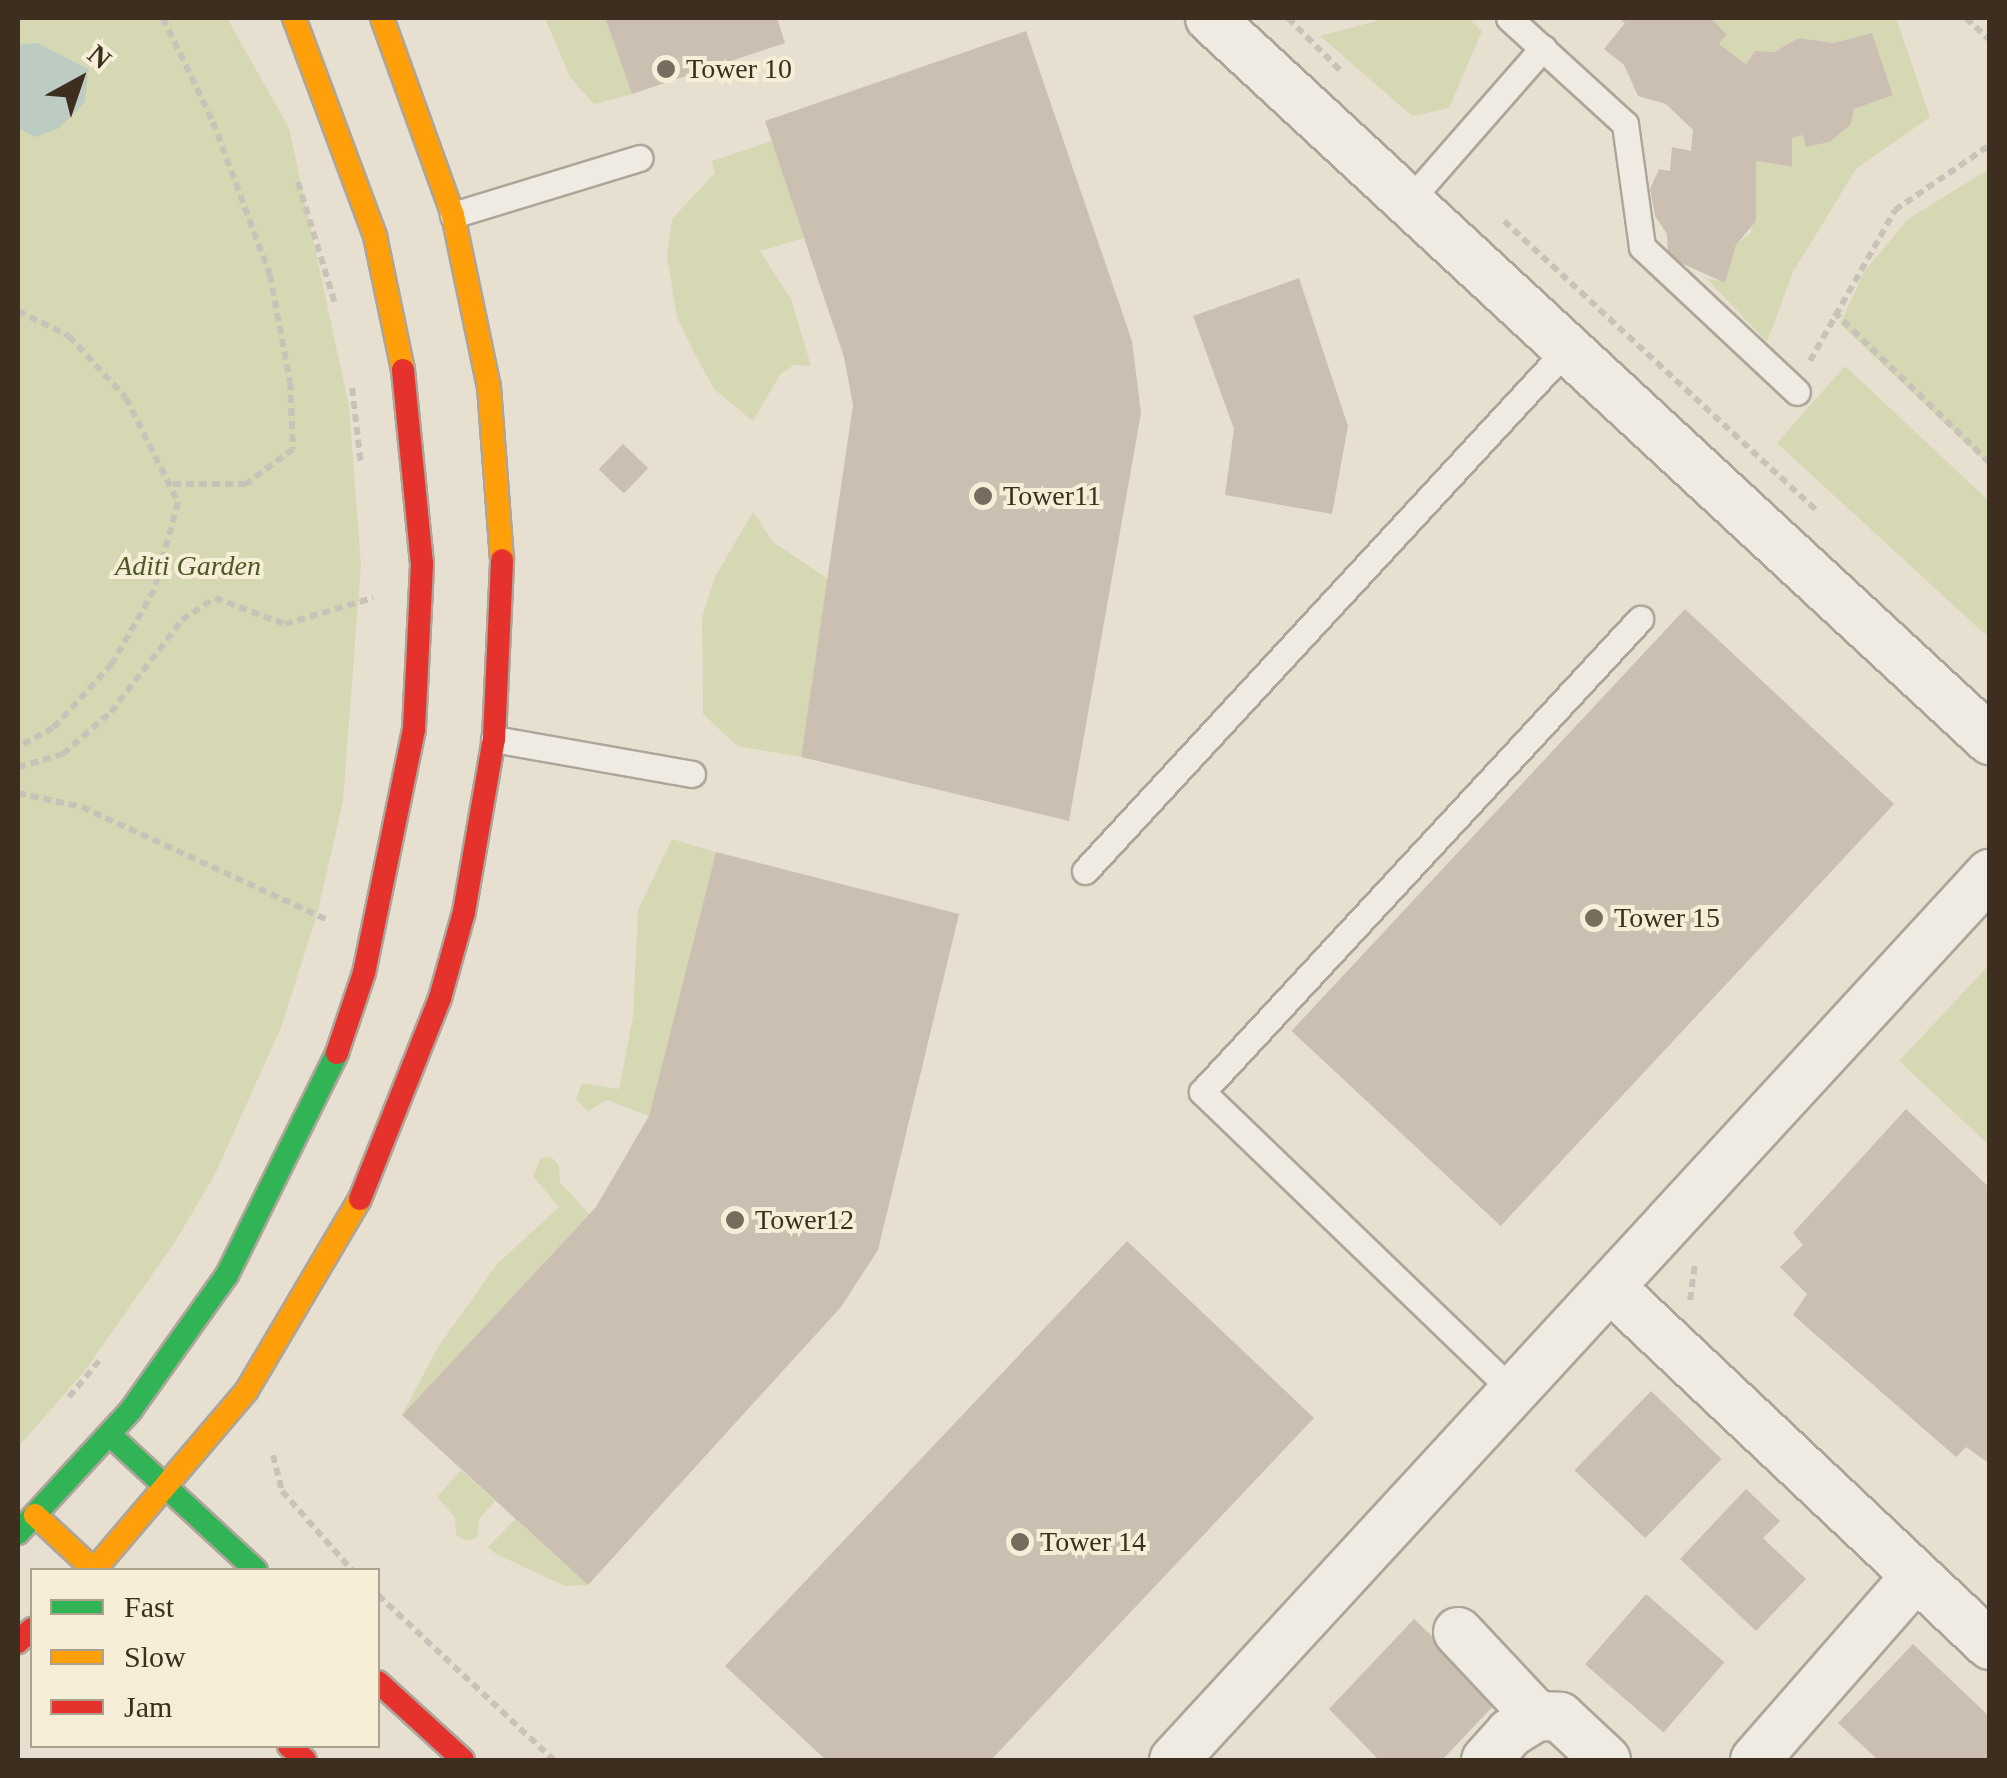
<!DOCTYPE html>
<html>
<head>
<meta charset="utf-8">
<style>
	body { margin:0 }
	#map { position:relative; width:2007px; height:1778px; overflow:hidden; background:#e7e0d1; font-family:Georgia,serif }
	div>[style] { position:absolute }
	.green>* { inset:0; background:#d6d7b3 }
	.water>* { inset:0; background:#bcccc2 }
	.building>* { inset:0; background:#cbbfb2; transform-origin:0 0 }
	.path>* { height:6px; margin-top:-3px; transform-origin:0; background:repeating-linear-gradient(90deg,#c8c2b9 0 8px,transparent 0 13px) }
	.roads { filter:drop-shadow(2px 0 #ada599) drop-shadow(-2px 0 #ada599) drop-shadow(0 2px #ada599) drop-shadow(0 -2px #ada599) }
	.lane>* { height:25px; margin:-12.5px; padding:0 12.5px; transform-origin:12.5px; border-radius:12.5px; background:#efebe3 }
	.street>* { height:48px; margin:-24px; padding:0 24px; transform-origin:24px; border-radius:24px; background:#efebe3 }
	.fast>* { height:22px; margin:-11px; padding:0 11px; transform-origin:11px; border-radius:11px; background:#30b455 }
	.slow>* { height:22px; margin:-11px; padding:0 11px; transform-origin:11px; border-radius:11px; background:#ff9f0a }
	.jam>* { height:22px; margin:-11px; padding:0 11px; transform-origin:11px; border-radius:11px; background:#e5322d }
	.dots>* { width:28px; height:28px; translate:-50% -50%; box-sizing:border-box; border:5px solid #f7eed8; border-radius:50% }
	span { translate:-50% -50%; white-space:nowrap; text-align:center; line-height:1.15; -webkit-text-stroke:8px #f7eed8; paint-order:stroke }
	.poi-label { font-size:28px; color:#3d2e20 }
	.left { translate:0 -50%; text-align:left }
	.park-label { font-size:28px; color:#4d5a26; font-style:italic }
	.frame { position:absolute; inset:0; border:20px solid #3d2e20; pointer-events:none }
	.legend { position:absolute; left:30px; top:1568px; width:350px; height:180px; box-sizing:border-box; background:#f7eed8; border:2px solid #ada18e; margin:0; padding:12px 18px; list-style:none; font-size:30px; color:#3d2e20 }
	.legend li { display:flex; align-items:center; gap:20px; height:50px }
	.legend b { width:50px; border:2px solid #ada18e }
	.north { position:absolute; left:30px; top:30px; width:100px; height:100px; -webkit-text-stroke:8px #f7eed8; paint-order:stroke; rotate:40deg; font-size:28px; font-weight:700; line-height:40px; text-align:center; color:#3d2e20 }
	.north::after { content:''; display:block; margin:auto; width:35px; height:45px; background:#3d2e20; clip-path:polygon(50% 0,100% 100%,50% 72%,0 100%) }
</style>
</head>
<body>
<div id="map">
	<div class="green">
		<i style="clip-path:polygon(18px 18px,227px 18px,289px 128px,349px 406px,361px 565px,343px 801px,317px 915px,280px 1030px,215px 1174px,175px 1242px,84px 1372px,18px 1447px)"></i>
		<i style="clip-path:polygon(545px 18px,605px 18px,632px 94px,594px 104px,570px 77px)"></i>
		<i style="clip-path:polygon(1388px 18px,1468px 18px,1482px 31px,1449px 108px,1412px 116px,1320px 36px)"></i>
		<i style="clip-path:polygon(1711px 18px,1896px 18px,1930px 117px,1856px 169px,1793px 272px,1767px 342px,1706px 278px,1725px 282px,1736px 245px,1751px 232px,1756px 161px,1791px 167px,1792px 138px,1803px 135px,1807px 147px,1830px 142px,1851px 124px,1854px 109px,1893px 94px,1872px 33px,1833px 43px,1799px 38px,1774px 52px,1755px 51px,1746px 64px,1719px 44px,1727px 33px)"></i>
		<i style="clip-path:polygon(772px 141px,804px 238px,760px 251px,791px 299px,811px 366px,793px 365px,780px 375px,753px 421px,715px 390px,694px 353px,677px 317px,667px 256px,672px 219px,715px 173px,712px 161px)"></i>
		<i style="clip-path:polygon(1989px 169px,1990px 169px,1989px 465px,1840px 324px,1864px 272px,1908px 219px)"></i>
		<i style="clip-path:polygon(1845px 366px,1989px 501px,1989px 638px,1777px 443px)"></i>
		<i style="clip-path:polygon(753px 512px,773px 542px,828px 579px,801px 757px,737px 746px,703px 714px,702px 618px,715px 577px)"></i>
		<i style="clip-path:polygon(672px 839px,716px 852px,649px 1116px,607px 1100px,588px 1111px,576px 1099px,582px 1083px,619px 1089px,633px 1017px,638px 910px)"></i>
		<i style="clip-path:polygon(1989px 965px,1989px 1145px,1899px 1061px)"></i>
		<i style="clip-path:polygon(551px 1157px,559px 1165px,560px 1182px,589px 1214px,402px 1415px,438px 1347px,497px 1264px,559px 1207px,533px 1176px,541px 1158px)"></i>
		<i style="clip-path:polygon(461px 1470px,495px 1501px,479px 1519px,477px 1538px,466px 1541px,456px 1535px,455px 1517px,437px 1497px)"></i>
		<i style="clip-path:polygon(515px 1519px,588px 1585px,565px 1586px,496px 1554px,488px 1547px)"></i>
	</div>
	<div class="water">
		<i style="clip-path:polygon(37px 43px,88px 69px,85px 102px,59px 128px,36px 137px,18px 128px,18px 45px)"></i>
	</div>
	<div class="building">
		<i style="clip-path:polygon(605px 18px,777px 18px,785px 43px,632px 94px)"></i>
		<i style="clip-path:polygon(1618px 18px,1711px 18px,1727px 34px,1719px 44px,1746px 64px,1755px 51px,1774px 52px,1799px 38px,1833px 43px,1872px 33px,1893px 95px,1854px 109px,1851px 124px,1830px 142px,1806px 147px,1803px 135px,1792px 138px,1792px 167px,1756px 161px,1756px 221px,1736px 245px,1725px 283px,1668px 257px,1667px 234px,1655px 216px,1650px 189px,1659px 169px,1670px 171px,1672px 147px,1691px 151px,1693px 130px,1666px 104px,1638px 96px,1624px 65px,1604px 49px,1625px 23px)"></i>
		<i style="clip-path:polygon(1026px 31px,1132px 341px,1141px 413px,1069px 821px,801px 757px,853px 405px,844px 357px,765px 121px)"></i>
		<i style="clip-path:polygon(1299px 278px,1348px 426px,1332px 514px,1225px 495px,1234px 429px,1193px 316px)"></i>
		<i style="left:623px;top:444px;width:35px;height:35px;rotate:44deg"></i>
		<i style="left:1685px;top:609px;width:286px;height:577px;rotate:43deg"></i>
		<i style="clip-path:polygon(716px 852px,959px 914px,878px 1250px,841px 1307px,588px 1585px,402px 1415px,596px 1207px,649px 1116px)"></i>
		<i style="clip-path:polygon(1906px 1109px,1990px 1188px,1990px 1464px,1966px 1447px,1956px 1457px,1793px 1315px,1807px 1294px,1780px 1267px,1803px 1245px,1793px 1233px)"></i>
		<i style="clip-path:polygon(1127px 1241px,1314px 1418px,991px 1760px,826px 1760px,725px 1666px)"></i>
		<i style="left:1651px;top:1391px;width:98px;height:110px;rotate:44deg"></i>
		<i style="clip-path:polygon(1746px 1489px,1780px 1521px,1763px 1538px,1806px 1579px,1756px 1631px,1680px 1559px)"></i>
		<i style="left:1646px;top:1594px;width:104px;height:93px;rotate:41deg"></i>
		<i style="clip-path:polygon(1414px 1619px,1499px 1700px,1442px 1760px,1379px 1760px,1329px 1709px)"></i>
		<i style="clip-path:polygon(1913px 1644px,1990px 1717px,1990px 1760px,1878px 1760px,1838px 1723px)"></i>
	</div>
	<div class="path">
		<i style="left:163px;top:18px;width:115px;rotate:64.3deg"></i>
		<i style="left:213px;top:122px;width:163px;rotate:69.6deg"></i>
		<i style="left:270px;top:275px;width:109px;rotate:79.4deg"></i>
		<i style="left:290px;top:382px;width:67px;rotate:87.4deg"></i>
		<i style="left:293px;top:449px;width:59px;rotate:143.3deg"></i>
		<i style="left:246px;top:484px;width:76px;rotate:180deg"></i>
		<i style="left:1288px;top:18px;width:74px;rotate:45deg"></i>
		<i style="left:1966px;top:18px;width:33px;rotate:43deg"></i>
		<i style="left:298px;top:182px;width:127px;rotate:73.1deg"></i>
		<i style="left:1504px;top:221px;width:427px;rotate:42.8deg"></i>
		<i style="left:18px;top:311px;width:57px;rotate:26.1deg"></i>
		<i style="left:69px;top:336px;width:84px;rotate:47.4deg"></i>
		<i style="left:126px;top:398px;width:116px;rotate:63.4deg"></i>
		<i style="left:178px;top:502px;width:91px;rotate:105.3deg"></i>
		<i style="left:154px;top:590px;width:85px;rotate:119.6deg"></i>
		<i style="left:112px;top:664px;width:87px;rotate:132.7deg"></i>
		<i style="left:53px;top:728px;width:40px;rotate:152deg"></i>
		<i style="left:1834px;top:312px;width:217px;rotate:44.1deg"></i>
		<i style="left:1810px;top:361px;width:173px;rotate:-60.6deg"></i>
		<i style="left:1895px;top:210px;width:115px;rotate:-34.4deg"></i>
		<i style="left:352px;top:388px;width:78px;rotate:83.3deg"></i>
		<i style="left:18px;top:767px;width:47px;rotate:-16.1deg"></i>
		<i style="left:63px;top:754px;width:64px;rotate:-41.2deg"></i>
		<i style="left:111px;top:712px;width:116px;rotate:-52.3deg"></i>
		<i style="left:182px;top:620px;width:40px;rotate:-34deg"></i>
		<i style="left:215px;top:598px;width:75px;rotate:20.4deg"></i>
		<i style="left:285px;top:624px;width:92px;rotate:-16.5deg"></i>
		<i style="left:18px;top:793px;width:66px;rotate:12.3deg"></i>
		<i style="left:82px;top:807px;width:268px;rotate:24.7deg"></i>
		<i style="left:1690px;top:1300px;width:36px;rotate:-82deg"></i>
		<i style="left:69px;top:1397px;width:47px;rotate:-50.2deg"></i>
		<i style="left:273px;top:1455px;width:37px;rotate:76deg"></i>
		<i style="left:282px;top:1491px;width:106px;rotate:48.5deg"></i>
		<i style="left:378px;top:1595px;width:241px;rotate:43.2deg"></i>
	</div>
	<div class="roads">
		<div class="lane">
			<i style="left:1509px;top:18px;width:157px;rotate:42.4deg"></i>
			<i style="left:1625px;top:124px;width:124px;rotate:82.1deg"></i>
			<i style="left:1642px;top:247px;width:212px;rotate:43.1deg"></i>
			<i style="left:1408px;top:202px;width:205px;rotate:-48.8deg"></i>
			<i style="left:453px;top:215px;width:195px;rotate:-17deg"></i>
			<i style="left:494px;top:739px;width:201px;rotate:10deg"></i>
			<i style="left:1085px;top:871px;width:710px;rotate:-47.28deg"></i>
			<i style="left:1514px;top:1392px;width:433px;rotate:-136.1deg"></i>
			<i style="left:1202px;top:1092px;width:645px;rotate:-47.2deg"></i>
		</div>
		<div class="street">
			<i style="left:1210px;top:18px;width:1063px;rotate:42.79deg"></i>
			<i style="left:1610px;top:1287px;width:522px;rotate:43.29deg"></i>
			<i style="left:1458px;top:1632px;width:115px;rotate:46.8deg"></i>
			<i style="left:1174px;top:1760px;width:1205px;rotate:-47.36deg"></i>
			<i style="left:1486px;top:1760px;width:36px;rotate:-48deg"></i>
			<i style="left:1510px;top:1733px;width:32px;rotate:-32deg"></i>
			<i style="left:1537px;top:1716px;width:23px;rotate:2deg"></i>
			<i style="left:1560px;top:1717px;width:63px;rotate:43.1deg"></i>
			<i style="left:1755px;top:1760px;width:244px;rotate:-48.8deg"></i>
		</div>
		<div class="fast">
			<i style="left:110px;top:1435px;width:199px;rotate:42.8deg"></i>
			<i style="left:18px;top:1533px;width:167px;rotate:-47.4deg"></i>
			<i style="left:131px;top:1410px;width:166px;rotate:-54.6deg"></i>
			<i style="left:227px;top:1275px;width:248px;rotate:-63.6deg"></i>
		</div>
		<div class="slow">
			<i style="left:294px;top:18px;width:233px;rotate:69.6deg"></i>
			<i style="left:375px;top:236px;width:137px;rotate:78.2deg"></i>
			<i style="left:382px;top:18px;width:209px;rotate:70.2deg"></i>
			<i style="left:453px;top:215px;width:176px;rotate:78.2deg"></i>
			<i style="left:489px;top:387px;width:173px;rotate:85.7deg"></i>
			<i style="left:35px;top:1515px;width:81px;rotate:43deg"></i>
			<i style="left:94px;top:1570px;width:236px;rotate:-49.6deg"></i>
			<i style="left:247px;top:1390px;width:222px;rotate:-59.4deg"></i>
		</div>
		<div class="jam">
			<i style="left:337px;top:1053px;width:84px;rotate:-71.4deg"></i>
			<i style="left:364px;top:973px;width:249px;rotate:-78.4deg"></i>
			<i style="left:414px;top:729px;width:165px;rotate:-87.2deg"></i>
			<i style="left:422px;top:564px;width:195px;rotate:-95.6deg"></i>
			<i style="left:360px;top:1199px;width:216px;rotate:-68.3deg"></i>
			<i style="left:440px;top:998px;width:89px;rotate:-74.4deg"></i>
			<i style="left:464px;top:912px;width:176px;rotate:-80.2deg"></i>
			<i style="left:494px;top:739px;width:179px;rotate:-87.4deg"></i>
			<i style="left:18px;top:1642px;width:19px;rotate:-43deg"></i>
			<i style="left:378px;top:1682px;width:115px;rotate:42.5deg"></i>
			<i style="left:289px;top:1746px;width:21px;rotate:41deg"></i>
		</div>
	</div>
	<div class="dots">
		<i style="left:666px;top:69px;background:#786c5e"></i>
		<i style="left:983px;top:496px;background:#786c5e"></i>
		<i style="left:1594px;top:918px;background:#786c5e"></i>
		<i style="left:735px;top:1220px;background:#786c5e"></i>
		<i style="left:1020px;top:1542px;background:#786c5e"></i>
	</div>
	<div class="poi-label">
		<span class="left" style="left:686px;top:69px">Tower 10</span>
		<span class="left" style="left:1003px;top:496px">Tower11</span>
		<span class="left" style="left:1614px;top:918px">Tower 15</span>
		<span class="left" style="left:755px;top:1220px">Tower12</span>
		<span class="left" style="left:1040px;top:1542px">Tower 14</span>
	</div>
	<div class="park-label">
		<span style="left:188px;top:566px">Aditi Garden</span>
	</div>
	<div class="frame"></div>
	<ul class="legend">
	<li><b style="height:12px;background:#30b455"></b>Fast</li>
	<li><b style="height:12px;background:#ff9f0a"></b>Slow</li>
	<li><b style="height:12px;background:#e5322d"></b>Jam</li>
	</ul>
	<div class="north">N</div>
</div>
</body>
</html>
